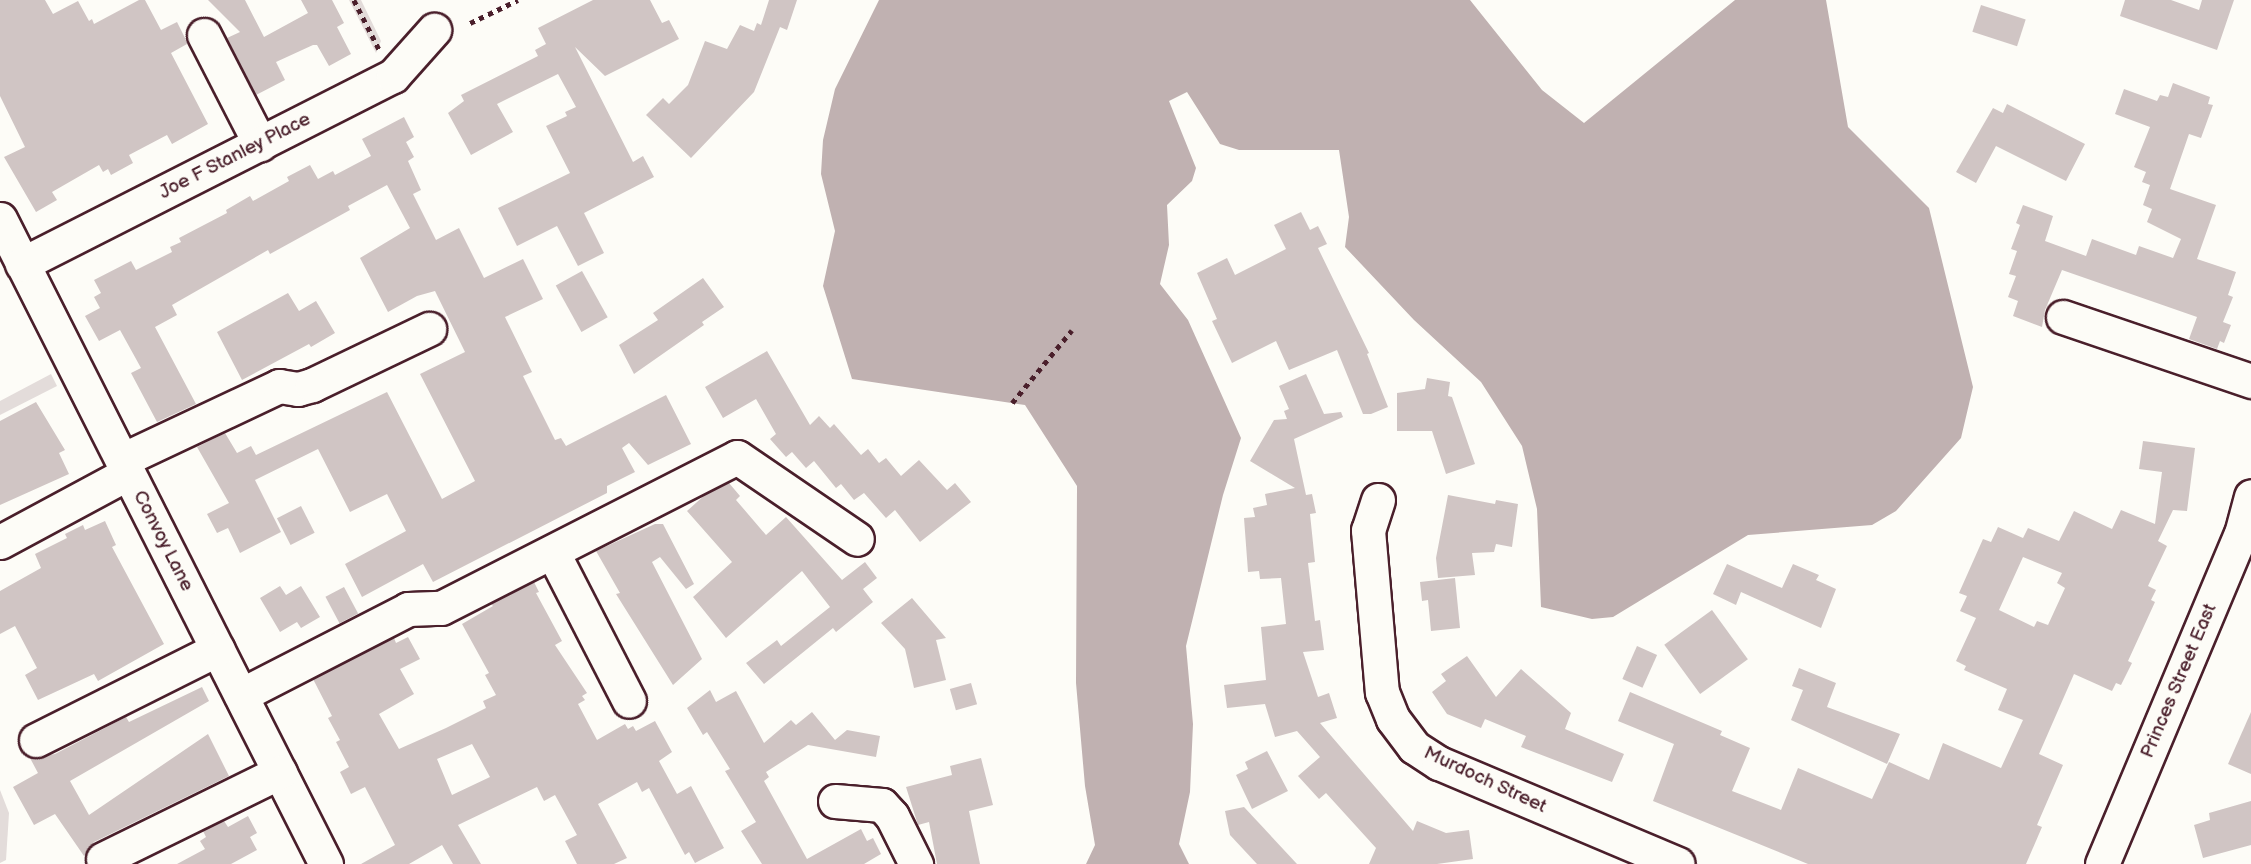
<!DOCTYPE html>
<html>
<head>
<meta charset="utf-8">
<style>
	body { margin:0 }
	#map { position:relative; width:2251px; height:864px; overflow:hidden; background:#fdfcf7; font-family:"Balsamiq Sans",sans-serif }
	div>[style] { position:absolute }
	.green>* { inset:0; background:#e3dcda }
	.water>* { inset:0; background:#c0b1b1 }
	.building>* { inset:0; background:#d0c5c4; transform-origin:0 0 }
	.path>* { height:4.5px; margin-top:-2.25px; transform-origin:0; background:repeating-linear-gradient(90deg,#4a1f2b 0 5px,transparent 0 10px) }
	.roads { filter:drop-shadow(2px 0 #4a1f2b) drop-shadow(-2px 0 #4a1f2b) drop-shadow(0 2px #4a1f2b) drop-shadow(0 -2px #4a1f2b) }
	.minor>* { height:33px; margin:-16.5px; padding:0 16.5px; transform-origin:16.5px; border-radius:16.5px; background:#fdfcf7 }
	span { translate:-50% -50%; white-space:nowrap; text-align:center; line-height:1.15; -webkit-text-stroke:5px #fdfcf7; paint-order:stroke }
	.street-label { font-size:19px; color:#4a1f2b }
</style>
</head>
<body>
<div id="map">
	<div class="green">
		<i style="clip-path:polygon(349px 0,361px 0,381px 41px,376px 53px)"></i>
		<i style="clip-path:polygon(51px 374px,57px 386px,0 415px,0 401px)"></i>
		<i style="clip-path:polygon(0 790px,9px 813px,6px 860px,0 863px)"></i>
	</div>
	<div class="water">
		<i style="clip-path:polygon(879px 0,1470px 0,1542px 90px,1584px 123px,1735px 0,1826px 0,1848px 127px,1929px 208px,1973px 387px,1961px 438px,1896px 511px,1872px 525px,1748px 535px,1613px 617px,1592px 619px,1541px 607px,1537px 509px,1522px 446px,1481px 382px,1414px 320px,1345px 247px,1349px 217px,1339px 150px,1239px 150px,1220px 144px,1187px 92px,1169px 101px,1196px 168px,1192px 181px,1167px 205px,1169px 245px,1160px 284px,1188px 320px,1241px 438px,1223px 495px,1186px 646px,1193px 724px,1190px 792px,1179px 844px,1189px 864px,1086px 864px,1095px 845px,1085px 786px,1076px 683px,1077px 486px,1025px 405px,852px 379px,823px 286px,835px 231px,821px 174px,823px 140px,835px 89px)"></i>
	</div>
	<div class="building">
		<i style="clip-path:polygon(0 0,45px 0,53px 14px,78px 1px,89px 21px,92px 19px,94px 24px,139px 0,145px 0,161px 30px,177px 22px,185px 38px,187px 44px,171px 53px,208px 124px,172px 144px,167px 135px,129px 155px,133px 163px,111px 175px,108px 169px,103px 172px,99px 165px,52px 192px,57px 200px,36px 212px,4px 157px,25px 147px,0 96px)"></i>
		<i style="clip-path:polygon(208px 0,245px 0,264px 37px,308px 13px,301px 0,332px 0,344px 23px,337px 27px,351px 54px,329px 66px,317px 45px,313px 45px,276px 62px,285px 80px,256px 95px,227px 38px,240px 32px)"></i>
		<i style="clip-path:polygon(593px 0,650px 0,662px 23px,669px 20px,679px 39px,605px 76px,575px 47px,633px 162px,643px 156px,654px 177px,584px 213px,604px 253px,578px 266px,557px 226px,517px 246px,498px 208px,570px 173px,546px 126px,567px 116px,565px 112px,576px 107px,558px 74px,497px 104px,513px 132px,471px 155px,448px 113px,464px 101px,461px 95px,538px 56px,535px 50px,546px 44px,538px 28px)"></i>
		<i style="clip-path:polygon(769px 0,797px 0,787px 30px,780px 27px,754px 92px,691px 158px,646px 115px,663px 98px,669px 104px,688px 85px,705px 41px,727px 49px,740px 25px,754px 31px,757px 23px,761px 25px)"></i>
		<i style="clip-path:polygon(2125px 0,2171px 0,2199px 10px,2202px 0,2234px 0,2217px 50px,2120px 16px)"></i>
		<i style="left:1981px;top:5px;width:47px;height:28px;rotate:18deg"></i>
		<i style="clip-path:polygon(2173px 83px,2210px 97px,2208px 104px,2213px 105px,2201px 138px,2189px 134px,2170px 189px,2216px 205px,2197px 259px,2236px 272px,2228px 295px,2233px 297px,2223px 322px,2231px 325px,2224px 343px,2220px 341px,2217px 349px,2189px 339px,2197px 317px,2062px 270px,2045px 310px,2042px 327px,2013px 316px,2018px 301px,2008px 297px,2016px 276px,2009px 274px,2017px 251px,2011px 249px,2020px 225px,2016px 223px,2023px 205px,2053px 216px,2045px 241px,2086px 256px,2092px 239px,2136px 255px,2139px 246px,2173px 258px,2181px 239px,2147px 222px,2152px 209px,2143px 205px,2150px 185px,2142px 182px,2146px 172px,2134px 167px,2150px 127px,2115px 114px,2124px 89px,2157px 101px,2160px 95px,2168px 97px)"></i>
		<i style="clip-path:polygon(2007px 104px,2085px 144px,2066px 181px,1996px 146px,1976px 183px,1956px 172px,1993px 108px,2003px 113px)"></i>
		<i style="clip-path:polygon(404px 117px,414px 137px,406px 142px,414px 157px,408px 161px,421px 190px,413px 194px,436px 240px,459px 228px,484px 278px,523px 259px,543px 299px,505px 317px,532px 372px,523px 376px,555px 440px,561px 438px,566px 446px,666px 395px,691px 444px,648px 465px,629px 443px,622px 448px,635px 472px,607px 486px,607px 493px,433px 582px,423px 564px,362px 597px,345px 564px,406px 531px,387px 494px,350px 512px,318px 449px,255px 480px,281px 532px,240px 553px,228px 528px,217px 533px,207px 514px,229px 503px,197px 447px,225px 433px,237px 453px,251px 446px,256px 455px,387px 392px,442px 499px,475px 481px,420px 374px,465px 352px,435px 291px,417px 296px,388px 312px,360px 258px,410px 228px,387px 185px,348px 206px,350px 210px,270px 254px,268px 250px,172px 305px,177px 315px,155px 327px,196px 404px,157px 422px,131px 373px,141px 368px,120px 330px,99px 341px,85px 316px,100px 308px,94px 297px,101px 293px,94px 280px,131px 261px,136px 270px,172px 252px,170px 247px,181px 242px,179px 238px,227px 213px,226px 210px,250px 196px,253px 201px,289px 181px,287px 177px,310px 165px,318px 179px,333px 171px,335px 175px,371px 156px,362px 139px)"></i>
		<i style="clip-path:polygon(1301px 212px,1310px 230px,1318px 226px,1327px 244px,1318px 248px,1369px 353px,1367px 354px,1388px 407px,1371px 414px,1363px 414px,1337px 350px,1289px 370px,1276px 341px,1232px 363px,1212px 321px,1217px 319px,1197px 273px,1227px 258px,1235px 275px,1286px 249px,1274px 225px)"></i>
		<i style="left:582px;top:271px;width:53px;height:30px;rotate:61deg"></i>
		<i style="clip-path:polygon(703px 278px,724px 307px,702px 322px,704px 325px,634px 374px,619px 345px,658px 320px,653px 313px)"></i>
		<i style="clip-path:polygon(288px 293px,299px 311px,316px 301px,335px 333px,311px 347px,309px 344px,242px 380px,217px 332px)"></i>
		<i style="clip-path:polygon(767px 351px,810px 425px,819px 416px,830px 428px,834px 424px,861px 455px,868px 449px,879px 463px,886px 458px,901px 476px,919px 460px,947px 490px,955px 483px,971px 502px,920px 542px,895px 510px,886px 518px,864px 493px,854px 500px,841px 484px,836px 488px,814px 461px,806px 468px,792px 452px,786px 457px,770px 439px,776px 434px,756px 399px,723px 418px,705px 387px)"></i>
		<i style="clip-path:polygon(1306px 374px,1324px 414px,1341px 412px,1343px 417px,1294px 439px,1306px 495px,1312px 494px,1316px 513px,1310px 514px,1315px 562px,1308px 563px,1315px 621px,1320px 620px,1324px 650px,1303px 652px,1318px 697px,1329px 693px,1337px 718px,1320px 723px,1413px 831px,1417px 821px,1446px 833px,1469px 830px,1473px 859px,1437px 864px,1369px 864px,1376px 848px,1326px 793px,1319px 799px,1298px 776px,1320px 757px,1297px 731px,1275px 737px,1265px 704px,1227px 708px,1224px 685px,1266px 680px,1261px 627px,1286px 624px,1281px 578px,1260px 579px,1259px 571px,1248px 572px,1244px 518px,1255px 517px,1253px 508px,1267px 505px,1265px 494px,1295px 488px,1250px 461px,1274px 420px,1287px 419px,1284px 411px,1289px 409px,1279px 386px)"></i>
		<i style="clip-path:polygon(1427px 378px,1450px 382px,1448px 396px,1452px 397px,1475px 464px,1446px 474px,1432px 431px,1397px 431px,1397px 393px,1425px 389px)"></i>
		<i style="clip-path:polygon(36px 402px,65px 450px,59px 453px,69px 474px,0 505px,0 421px)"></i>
		<i style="clip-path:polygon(evenodd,2143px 441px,2195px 448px,2187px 511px,2173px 510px,2158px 541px,2167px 546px,2148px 586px,2156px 590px,2151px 600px,2155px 602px,2128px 661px,2132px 663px,2121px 685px,2116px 683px,2112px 691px,2074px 674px,2039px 754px,2063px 765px,2037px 825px,2042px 827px,2026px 864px,1808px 864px,1653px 801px,1674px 744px,1618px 721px,1630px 692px,1722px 731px,1720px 735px,1750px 748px,1732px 791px,1781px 810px,1798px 768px,1872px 799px,1889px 762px,1929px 780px,1943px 743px,2001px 768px,2023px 720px,1998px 710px,2007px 689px,1964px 670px,1966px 666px,1956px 661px,1976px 618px,1960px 611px,1967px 596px,1959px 593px,1983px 539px,1991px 542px,1998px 527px,2023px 538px,2028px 528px,2059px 541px,2074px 511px,2112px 529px,2121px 510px,2155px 524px,2162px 472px,2139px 469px,2143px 441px,2023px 557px,2062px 573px,2057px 583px,2065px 588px,2048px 625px,2037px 621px,2034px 627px,1999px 610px,2023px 557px)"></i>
		<i style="clip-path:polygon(729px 483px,740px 496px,736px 500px,766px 535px,786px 517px,842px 580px,865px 562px,877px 578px,863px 589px,873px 602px,836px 632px,833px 628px,764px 684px,746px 663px,777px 640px,781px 646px,830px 607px,802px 571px,726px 638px,693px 597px,732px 562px,687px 511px,706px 494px)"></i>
		<i style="clip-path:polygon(1448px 495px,1495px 504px,1496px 500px,1518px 504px,1512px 547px,1496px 544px,1494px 552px,1472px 553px,1475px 575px,1438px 578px,1436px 558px)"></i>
		<i style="left:301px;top:506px;width:30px;height:27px;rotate:63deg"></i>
		<i style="clip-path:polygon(105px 521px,116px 545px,112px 547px,164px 644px,98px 681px,94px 674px,38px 700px,25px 675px,37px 668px,15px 626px,0 634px,0 591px,41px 568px,35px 554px,67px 538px,65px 534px,83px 525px,85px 530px)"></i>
		<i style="clip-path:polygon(655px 524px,663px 524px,694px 584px,686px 589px,660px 557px,652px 562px,702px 659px,673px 685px,616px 594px,620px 593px,596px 551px)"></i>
		<i style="clip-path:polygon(1727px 564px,1782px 588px,1793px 564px,1819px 575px,1816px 580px,1836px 589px,1821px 628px,1741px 592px,1736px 605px,1713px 594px)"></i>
		<i style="clip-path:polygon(1455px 578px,1460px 628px,1431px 631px,1428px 600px,1422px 601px,1420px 582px)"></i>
		<i style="clip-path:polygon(evenodd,534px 582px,539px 592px,536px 593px,562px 641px,555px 645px,587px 693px,582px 696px,585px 700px,578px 704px,597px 740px,625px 724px,628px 729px,633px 726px,636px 731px,655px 721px,672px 752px,659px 761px,677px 794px,691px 786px,724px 848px,695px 863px,689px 852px,685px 855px,649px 788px,642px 792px,637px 782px,598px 804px,627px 858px,614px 864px,577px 864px,565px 841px,577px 835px,555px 795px,544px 801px,537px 787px,458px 825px,481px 864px,453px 864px,442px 845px,409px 864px,361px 864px,395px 845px,365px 787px,351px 794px,340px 772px,349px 767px,336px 742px,340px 740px,328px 718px,332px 716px,313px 679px,394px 638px,396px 643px,408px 637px,420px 659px,400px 669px,414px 694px,379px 714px,399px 749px,446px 728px,486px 708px,483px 701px,496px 695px,485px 675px,489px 673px,462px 624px,493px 606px,491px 604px,534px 582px,472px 744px,490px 777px,452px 795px,437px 759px,472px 744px)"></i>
		<i style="clip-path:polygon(280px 586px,286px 595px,301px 586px,320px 617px,301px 628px,297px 622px,280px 632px,260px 598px)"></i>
		<i style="left:344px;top:587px;width:30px;height:21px;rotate:62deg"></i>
		<i style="clip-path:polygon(912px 598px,946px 638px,936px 640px,946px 680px,914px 688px,905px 649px,881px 623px)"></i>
		<i style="left:1712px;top:610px;width:61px;height:59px;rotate:54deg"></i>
		<i style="left:1637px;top:646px;width:22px;height:36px;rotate:24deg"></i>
		<i style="clip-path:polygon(1467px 656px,1496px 697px,1521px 669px,1571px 713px,1565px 729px,1624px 754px,1612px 782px,1521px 747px,1526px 736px,1485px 719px,1481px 728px,1447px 714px,1432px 692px,1446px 681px,1441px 674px)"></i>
		<i style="clip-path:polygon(1799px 668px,1836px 683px,1827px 707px,1900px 734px,1887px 764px,1791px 720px,1803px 690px,1792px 686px)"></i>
		<i style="left:971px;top:683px;width:22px;height:22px;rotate:74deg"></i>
		<i style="clip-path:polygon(202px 687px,209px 701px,70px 781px,89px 815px,208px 734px,229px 776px,94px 842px,84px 856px,55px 814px,34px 825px,13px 787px,38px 773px,30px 758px,55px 754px,126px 717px,129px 722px)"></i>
		<i style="clip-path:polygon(710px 690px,716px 702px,736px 691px,764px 743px,791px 720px,796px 725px,812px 712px,835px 740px,847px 730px,880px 736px,876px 757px,808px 745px,766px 772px,769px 777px,764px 781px,807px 859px,861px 829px,867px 841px,873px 838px,881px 854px,864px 864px,762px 864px,741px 831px,756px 822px,725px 771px,730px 769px,707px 732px,703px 735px,687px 708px)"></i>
		<i style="clip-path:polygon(2251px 712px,2251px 774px,2228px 764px)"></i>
		<i style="clip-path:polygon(1267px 751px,1288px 791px,1252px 809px,1236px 775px,1248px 769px,1245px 762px)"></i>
		<i style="clip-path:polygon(981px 758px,993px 805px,969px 811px,980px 864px,937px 864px,929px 822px,918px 825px,906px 787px,952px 775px,950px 766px)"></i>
		<i style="clip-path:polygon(2251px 801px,2251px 845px,2203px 858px,2194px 825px,2210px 820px,2209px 813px)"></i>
		<i style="clip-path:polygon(1244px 807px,1297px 864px,1257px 864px,1230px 835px,1225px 811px)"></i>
		<i style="clip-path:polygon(248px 816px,257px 833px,250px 837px,257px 850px,231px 864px,177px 864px,205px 849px,200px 841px,206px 837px,203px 831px,224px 821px,228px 827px)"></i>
	</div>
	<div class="path">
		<i style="left:354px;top:0;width:55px;rotate:63deg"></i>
		<i style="left:470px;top:23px;width:53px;rotate:-25.6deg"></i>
		<i style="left:1012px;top:403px;width:94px;rotate:-50.6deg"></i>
	</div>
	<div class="roads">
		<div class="minor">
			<i style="left:204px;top:35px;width:123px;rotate:62.8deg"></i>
			<i style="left:0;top:219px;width:723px;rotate:63.19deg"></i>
			<i style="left:22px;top:264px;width:416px;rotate:-26.9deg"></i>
			<i style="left:393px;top:76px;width:62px;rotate:-48.3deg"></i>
			<i style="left:2063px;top:317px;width:199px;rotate:18.8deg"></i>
			<i style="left:122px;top:460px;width:174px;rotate:-25.2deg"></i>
			<i style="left:279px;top:386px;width:19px;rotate:9deg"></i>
			<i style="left:298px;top:389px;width:15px;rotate:-16deg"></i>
			<i style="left:312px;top:385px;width:130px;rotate:-25.6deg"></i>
			<i style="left:1378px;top:500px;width:32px;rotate:108deg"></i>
			<i style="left:1368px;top:530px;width:163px;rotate:85.1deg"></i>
			<i style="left:1382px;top:692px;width:29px;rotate:68deg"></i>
			<i style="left:1393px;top:719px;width:35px;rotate:53deg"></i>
			<i style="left:1414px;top:747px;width:30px;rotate:33deg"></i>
			<i style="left:1439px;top:763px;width:259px;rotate:22.9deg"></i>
			<i style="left:0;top:542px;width:145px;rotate:-28.3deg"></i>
			<i style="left:553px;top:553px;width:166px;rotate:62.8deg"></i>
			<i style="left:241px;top:695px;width:188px;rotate:-27.2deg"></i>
			<i style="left:408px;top:609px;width:33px;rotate:-2deg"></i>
			<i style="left:441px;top:608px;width:332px;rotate:-27deg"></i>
			<i style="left:737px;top:457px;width:145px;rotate:34.3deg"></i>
			<i style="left:36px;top:740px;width:203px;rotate:-26.6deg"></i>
			<i style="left:835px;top:801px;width:47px;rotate:4.9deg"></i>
			<i style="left:882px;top:805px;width:15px;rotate:48deg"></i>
			<i style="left:892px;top:816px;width:54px;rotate:63.4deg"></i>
			<i style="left:103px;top:859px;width:197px;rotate:-26.2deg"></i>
			<i style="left:2102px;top:864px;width:358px;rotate:-67.2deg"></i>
			<i style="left:2241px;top:534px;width:39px;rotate:-75deg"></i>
		</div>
	</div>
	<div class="street-label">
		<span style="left:235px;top:156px;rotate:-27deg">Joe F Stanley Place</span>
		<span style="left:163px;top:541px;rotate:63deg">Convoy Lane</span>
		<span style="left:2179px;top:681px;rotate:-67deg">Princes Street East</span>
		<span style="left:1485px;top:780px;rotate:25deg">Murdoch Street</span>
	</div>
</div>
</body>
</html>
